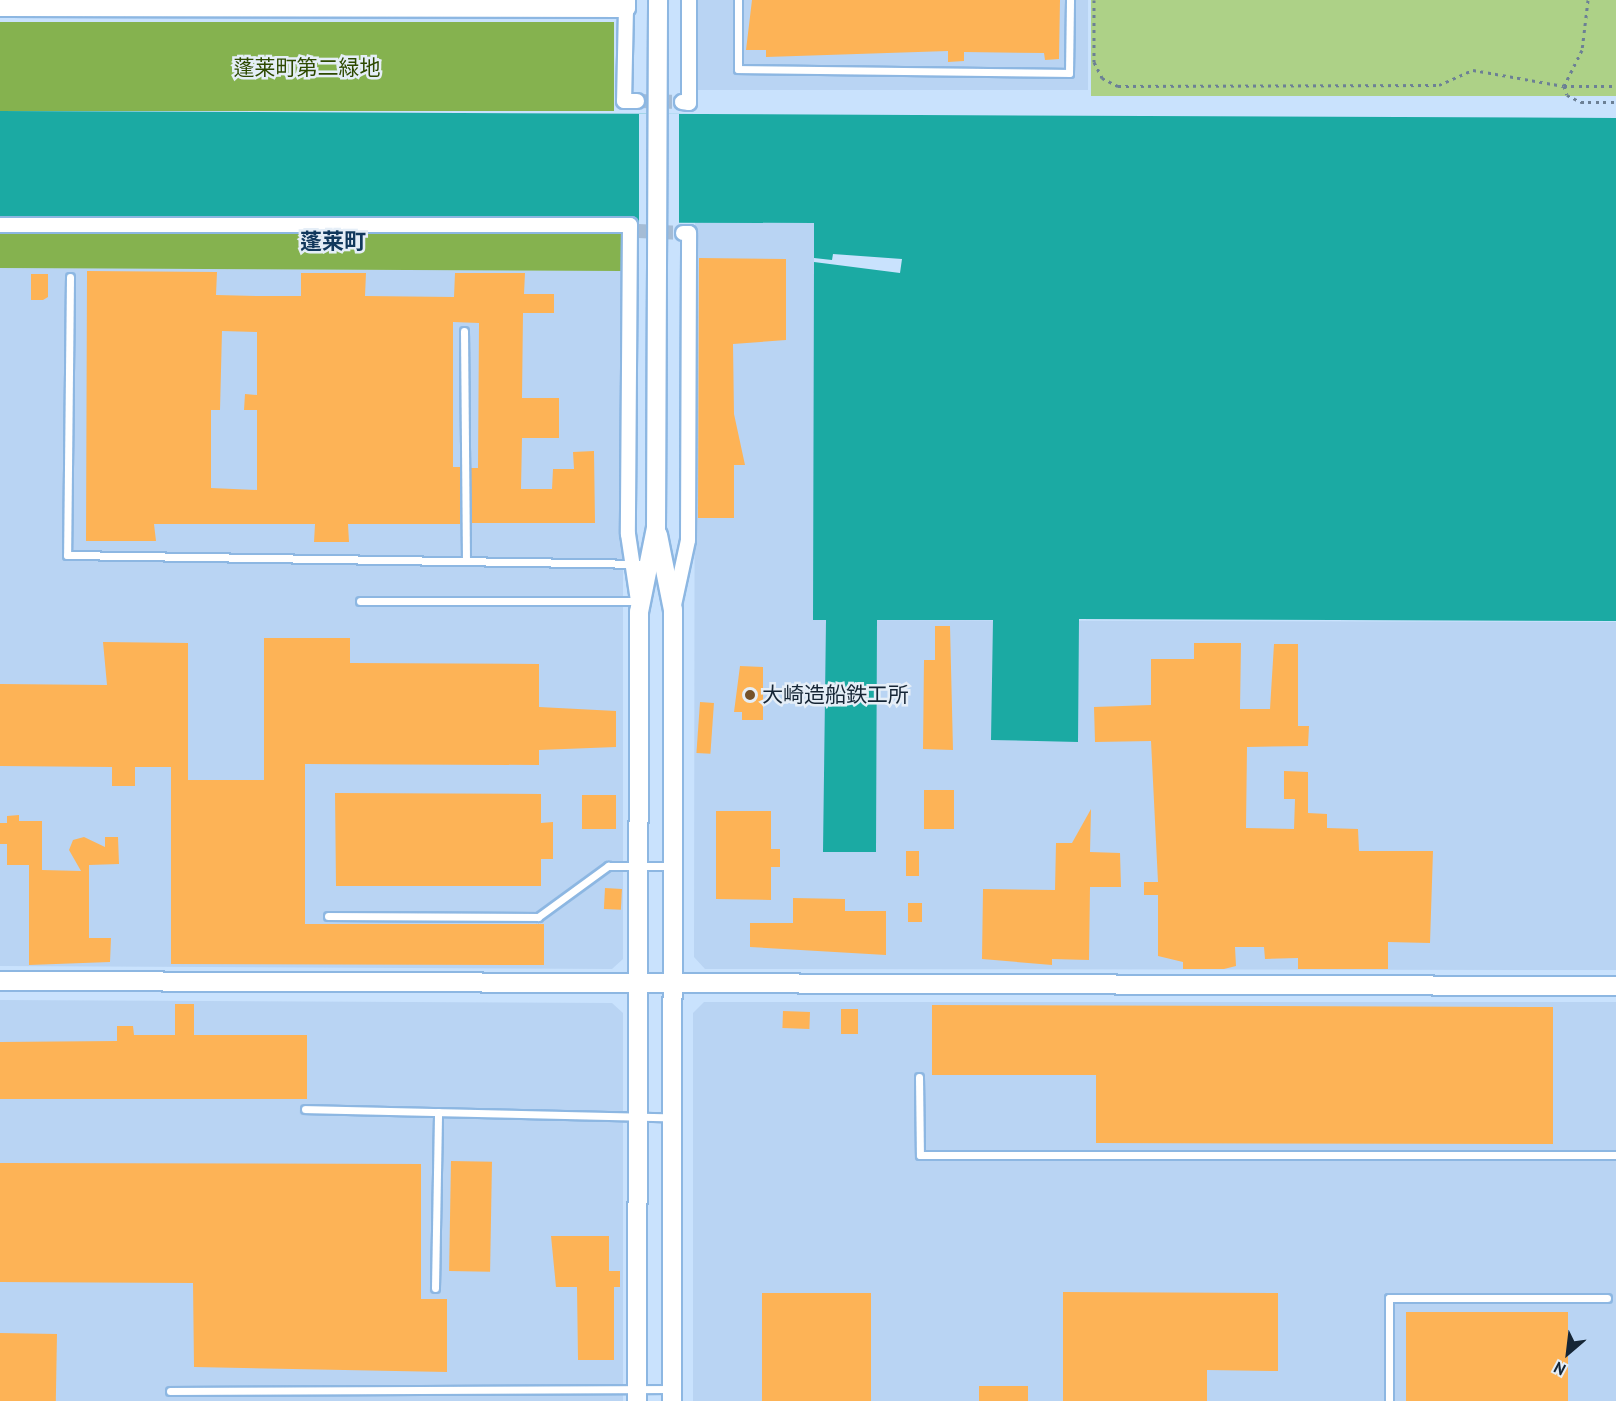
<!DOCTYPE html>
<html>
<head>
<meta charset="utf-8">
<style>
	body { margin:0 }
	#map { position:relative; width:1616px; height:1401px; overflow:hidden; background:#c9e2fd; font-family:"PT Sans","Noto Sans JP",sans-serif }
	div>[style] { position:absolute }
	.built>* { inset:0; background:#b9d4f3; transform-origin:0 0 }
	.green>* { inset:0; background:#add187; transform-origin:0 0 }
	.forest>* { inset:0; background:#85b24f; transform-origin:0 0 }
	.water>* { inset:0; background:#1baaa3 }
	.pier>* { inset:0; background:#c9e2fd; transform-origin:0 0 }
	.building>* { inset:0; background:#fdb356; transform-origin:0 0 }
	.minor-tunnel>* { height:14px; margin-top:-7px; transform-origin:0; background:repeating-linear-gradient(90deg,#a5bcd5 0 14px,transparent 0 21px) }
	.path>* { height:3px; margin-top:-1.5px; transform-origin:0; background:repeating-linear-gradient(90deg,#6c8095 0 3px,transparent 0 7.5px) }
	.roads { filter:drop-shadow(2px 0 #8db7e2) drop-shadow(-2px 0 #8db7e2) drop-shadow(0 2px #8db7e2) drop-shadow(0 -2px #8db7e2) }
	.service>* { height:7px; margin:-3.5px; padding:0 3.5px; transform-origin:3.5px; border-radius:3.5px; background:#fff }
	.minor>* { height:14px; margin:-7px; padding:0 7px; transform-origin:7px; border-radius:7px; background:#fff }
	.tertiary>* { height:18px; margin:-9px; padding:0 9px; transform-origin:9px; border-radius:9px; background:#fff }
	.dots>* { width:16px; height:16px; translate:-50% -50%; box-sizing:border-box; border:3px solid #e5eef7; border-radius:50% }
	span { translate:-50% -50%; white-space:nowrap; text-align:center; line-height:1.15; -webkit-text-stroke:5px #e5eef7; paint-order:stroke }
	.park-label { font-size:21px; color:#2d4900 }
	.poi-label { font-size:21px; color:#152535 }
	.left { translate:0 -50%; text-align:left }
	.neighbourhood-label { font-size:22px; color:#11385c; font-weight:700 }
	.north { position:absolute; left:1538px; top:1323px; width:60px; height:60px; -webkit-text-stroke:4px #e5eef7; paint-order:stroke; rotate:208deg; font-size:16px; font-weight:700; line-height:24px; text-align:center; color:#152535 }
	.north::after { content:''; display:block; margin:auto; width:21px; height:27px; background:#152535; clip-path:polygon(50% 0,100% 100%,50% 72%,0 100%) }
</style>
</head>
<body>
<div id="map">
	<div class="built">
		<i style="left:695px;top:0;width:393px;height:90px"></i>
		<i style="clip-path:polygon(695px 222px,814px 223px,814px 620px,1616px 622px,1616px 970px,705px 969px,694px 957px)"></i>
		<i style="clip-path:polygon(0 268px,623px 271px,623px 959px,612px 969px,0 966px)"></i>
		<i style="clip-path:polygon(0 1000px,612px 1003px,623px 1013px,623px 1401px,0 1401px)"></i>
		<i style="clip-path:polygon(704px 1002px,1616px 1002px,1616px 1401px,693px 1401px,693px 1013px)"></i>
	</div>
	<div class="green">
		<i style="left:1091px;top:0;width:525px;height:96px"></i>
	</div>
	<div class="forest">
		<i style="left:0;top:22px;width:614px;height:89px"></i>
		<i style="clip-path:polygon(0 230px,618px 231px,623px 233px,623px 271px,0 268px)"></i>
	</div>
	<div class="water">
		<i style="clip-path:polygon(0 111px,1616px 118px,1616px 621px,1079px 619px,1078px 742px,991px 740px,993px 620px,877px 620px,876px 852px,823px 852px,826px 620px,813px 620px,814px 262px,900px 273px,902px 259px,833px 254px,832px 260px,814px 258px,814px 223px,0 221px)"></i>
	</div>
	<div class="pier">
		<i style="left:639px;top:114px;width:40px;height:109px"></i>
	</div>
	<div class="building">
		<i style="clip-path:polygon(752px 0,1060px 0,1059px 59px,1045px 60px,1044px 53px,964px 52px,964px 61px,948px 62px,948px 51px,766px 57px,766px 50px,746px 50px)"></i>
		<i style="clip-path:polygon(699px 258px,786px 259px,786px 340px,733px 344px,734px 414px,745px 465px,734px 465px,734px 518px,698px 518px)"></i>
		<i style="clip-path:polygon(evenodd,87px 271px,217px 272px,216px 295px,258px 296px,301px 296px,301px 273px,366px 273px,365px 296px,454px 297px,455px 273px,525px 273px,524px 294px,554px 294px,554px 313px,523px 313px,522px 398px,559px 398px,559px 438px,522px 438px,521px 489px,552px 489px,553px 469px,574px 469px,573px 452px,594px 451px,595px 523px,471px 523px,471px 468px,478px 468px,479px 323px,453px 322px,453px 467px,460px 467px,460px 524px,348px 524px,349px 542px,314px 542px,315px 524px,154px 524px,156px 541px,86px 541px,87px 271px,222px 331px,257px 332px,257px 395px,245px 394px,244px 410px,257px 410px,257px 490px,211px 488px,211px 410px,220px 410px,222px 331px)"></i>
		<i style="clip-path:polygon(31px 274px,48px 274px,48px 297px,43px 300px,31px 300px)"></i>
		<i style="clip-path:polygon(935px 626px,950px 626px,953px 750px,923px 749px,924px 660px,935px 660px)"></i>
		<i style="clip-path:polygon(264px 638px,350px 638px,350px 663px,539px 664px,539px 707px,616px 711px,616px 747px,539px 750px,539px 765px,305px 764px,305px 924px,544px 924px,544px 965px,171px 964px,171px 767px,135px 767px,135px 786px,112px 786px,112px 767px,0 766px,0 684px,107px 685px,103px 642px,188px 643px,188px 780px,264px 780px)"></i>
		<i style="clip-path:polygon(1194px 643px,1241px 643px,1240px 709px,1270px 709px,1274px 644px,1298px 644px,1298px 726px,1309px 726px,1308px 746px,1247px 747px,1246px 828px,1294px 829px,1295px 799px,1284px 799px,1284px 771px,1308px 772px,1308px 813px,1327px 814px,1327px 828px,1358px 829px,1359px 851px,1433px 851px,1430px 943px,1388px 942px,1388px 969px,1298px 969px,1298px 958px,1265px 959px,1264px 947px,1235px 947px,1236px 966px,1224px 969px,1183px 969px,1183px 962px,1158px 956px,1158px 895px,1144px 895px,1144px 882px,1158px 882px,1151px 741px,1095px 742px,1094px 707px,1151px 705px,1151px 659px,1194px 659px)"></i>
		<i style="clip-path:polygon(740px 666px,763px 667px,763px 720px,742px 720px,742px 712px,734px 712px)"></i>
		<i style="left:700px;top:702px;width:14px;height:51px;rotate:4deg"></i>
		<i style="left:924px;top:790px;width:30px;height:39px"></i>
		<i style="clip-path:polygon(335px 793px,541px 794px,541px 823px,553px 822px,553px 859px,541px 859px,541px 886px,336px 886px)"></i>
		<i style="left:582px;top:795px;width:34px;height:34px"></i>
		<i style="clip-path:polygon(1091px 809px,1090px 852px,1120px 853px,1121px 887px,1090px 887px,1089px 960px,1052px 959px,1052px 965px,982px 959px,983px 889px,1055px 890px,1056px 843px,1072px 843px)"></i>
		<i style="clip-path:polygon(716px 811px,771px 811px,771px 849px,780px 849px,780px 867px,771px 867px,771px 900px,716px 899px)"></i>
		<i style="clip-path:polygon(19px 815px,19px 821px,42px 821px,42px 870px,81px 871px,69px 850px,73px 840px,84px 837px,105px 847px,105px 837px,118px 837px,119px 864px,89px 865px,89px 938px,111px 938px,110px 962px,29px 965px,29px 865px,7px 865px,7px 844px,0 844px,0 823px,7px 823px,7px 816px)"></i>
		<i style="left:906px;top:851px;width:13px;height:25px"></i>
		<i style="left:605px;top:888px;width:17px;height:21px;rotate:3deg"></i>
		<i style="clip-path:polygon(793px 898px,845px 899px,845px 911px,886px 911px,886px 955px,750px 947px,750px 923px,793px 923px)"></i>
		<i style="left:908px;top:903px;width:14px;height:19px"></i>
		<i style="clip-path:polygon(175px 1004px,194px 1004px,194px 1035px,307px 1035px,307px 1099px,0 1099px,0 1042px,117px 1041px,117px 1026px,133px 1026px,134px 1035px,175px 1035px)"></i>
		<i style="clip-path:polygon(932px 1005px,1553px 1007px,1553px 1144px,1096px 1143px,1096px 1075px,932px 1075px)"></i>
		<i style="left:841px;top:1009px;width:17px;height:25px"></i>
		<i style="left:783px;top:1011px;width:27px;height:17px;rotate:2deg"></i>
		<i style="left:451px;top:1161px;width:41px;height:110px;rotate:1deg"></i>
		<i style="clip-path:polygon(0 1163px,421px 1164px,421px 1299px,447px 1299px,447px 1372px,194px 1367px,193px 1283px,0 1282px)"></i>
		<i style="clip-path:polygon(551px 1236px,609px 1236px,609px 1271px,620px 1271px,620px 1287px,614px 1287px,614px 1360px,578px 1360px,577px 1287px,556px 1287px)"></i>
		<i style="clip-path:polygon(1063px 1292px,1278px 1293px,1278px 1371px,1207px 1370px,1207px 1401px,1063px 1401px)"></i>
		<i style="left:762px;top:1293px;width:109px;height:108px"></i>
		<i style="left:1406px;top:1312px;width:162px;height:89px"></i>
		<i style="left:0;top:1333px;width:57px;height:68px;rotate:1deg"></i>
		<i style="left:979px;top:1386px;width:49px;height:15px"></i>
	</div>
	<div class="minor-tunnel">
		<i style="left:637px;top:101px;width:45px;rotate:1.3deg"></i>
		<i style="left:638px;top:231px;width:45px;rotate:2.5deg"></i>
	</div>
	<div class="path">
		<i style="left:1094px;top:0;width:62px;rotate:90deg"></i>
		<i style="left:1094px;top:62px;width:18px;rotate:63deg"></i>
		<i style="left:1102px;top:78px;width:18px;rotate:27deg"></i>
		<i style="left:1118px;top:86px;width:321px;rotate:-0.2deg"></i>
		<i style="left:1439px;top:85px;width:37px;rotate:-24deg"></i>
		<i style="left:1473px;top:70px;width:92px;rotate:10deg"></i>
		<i style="left:1564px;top:86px;width:52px"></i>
		<i style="left:1588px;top:0;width:50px;rotate:96.8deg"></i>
		<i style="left:1582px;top:50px;width:40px;rotate:116.6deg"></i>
		<i style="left:1564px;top:86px;width:9px;rotate:72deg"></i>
		<i style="left:1567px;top:95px;width:16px;rotate:27deg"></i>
		<i style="left:1581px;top:102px;width:35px"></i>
	</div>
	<div class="roads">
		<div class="service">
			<i style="left:738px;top:0;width:69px;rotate:90deg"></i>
			<i style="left:738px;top:69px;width:331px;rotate:0.7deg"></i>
			<i style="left:1069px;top:73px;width:73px;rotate:-89.2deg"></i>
			<i style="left:70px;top:277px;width:278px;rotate:90.6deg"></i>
			<i style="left:67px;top:555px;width:582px;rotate:0.89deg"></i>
			<i style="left:464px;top:331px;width:230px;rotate:89.5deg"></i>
			<i style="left:360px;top:601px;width:279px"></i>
			<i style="left:328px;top:916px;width:210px;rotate:0.3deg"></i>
			<i style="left:538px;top:917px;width:87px;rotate:-36.1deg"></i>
			<i style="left:608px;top:866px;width:63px"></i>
			<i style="left:919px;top:1077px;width:78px;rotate:89.3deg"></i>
			<i style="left:920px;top:1155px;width:696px"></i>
			<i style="left:305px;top:1109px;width:366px;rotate:1.3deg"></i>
			<i style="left:435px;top:1288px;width:176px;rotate:-89deg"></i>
			<i style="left:170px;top:1391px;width:500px;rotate:-0.23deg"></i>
			<i style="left:1389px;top:1401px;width:103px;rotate:-90deg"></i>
			<i style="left:1389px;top:1298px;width:218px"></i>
		</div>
		<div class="minor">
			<i style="left:626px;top:8px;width:93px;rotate:91.2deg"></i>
			<i style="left:624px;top:101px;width:13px"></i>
			<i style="left:682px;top:102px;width:7px;rotate:8deg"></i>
			<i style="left:689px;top:103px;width:103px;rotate:-90deg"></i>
			<i style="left:0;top:225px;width:630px"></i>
			<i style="left:630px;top:225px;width:309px;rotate:90.4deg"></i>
			<i style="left:628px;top:534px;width:68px;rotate:81.5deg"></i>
			<i style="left:674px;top:605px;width:66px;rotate:-77.8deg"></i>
			<i style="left:688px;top:540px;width:307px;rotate:-89.8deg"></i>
			<i style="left:689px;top:233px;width:6px;rotate:180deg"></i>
		</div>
		<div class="tertiary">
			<i style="left:0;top:7px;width:626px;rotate:0.09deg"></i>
			<i style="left:626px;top:8px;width:8px;rotate:-90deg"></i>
			<i style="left:658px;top:535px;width:76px;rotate:78.7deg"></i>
			<i style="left:673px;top:610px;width:791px;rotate:90.07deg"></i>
			<i style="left:0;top:981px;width:1616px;rotate:0.18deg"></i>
			<i style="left:637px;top:1401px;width:789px;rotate:-89.85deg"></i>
			<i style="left:639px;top:612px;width:86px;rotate:-78.6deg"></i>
			<i style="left:656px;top:528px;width:528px;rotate:-89.78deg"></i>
		</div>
	</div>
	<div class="dots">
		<i style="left:750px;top:695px;background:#74522a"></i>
	</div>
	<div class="park-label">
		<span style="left:307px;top:68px">蓬莱町第二緑地</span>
	</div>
	<div class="poi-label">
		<span class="left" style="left:762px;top:695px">大崎造船鉄工所</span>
	</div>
	<div class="neighbourhood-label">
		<span style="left:333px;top:242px">蓬莱町</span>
	</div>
	<div class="north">N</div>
</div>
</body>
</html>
